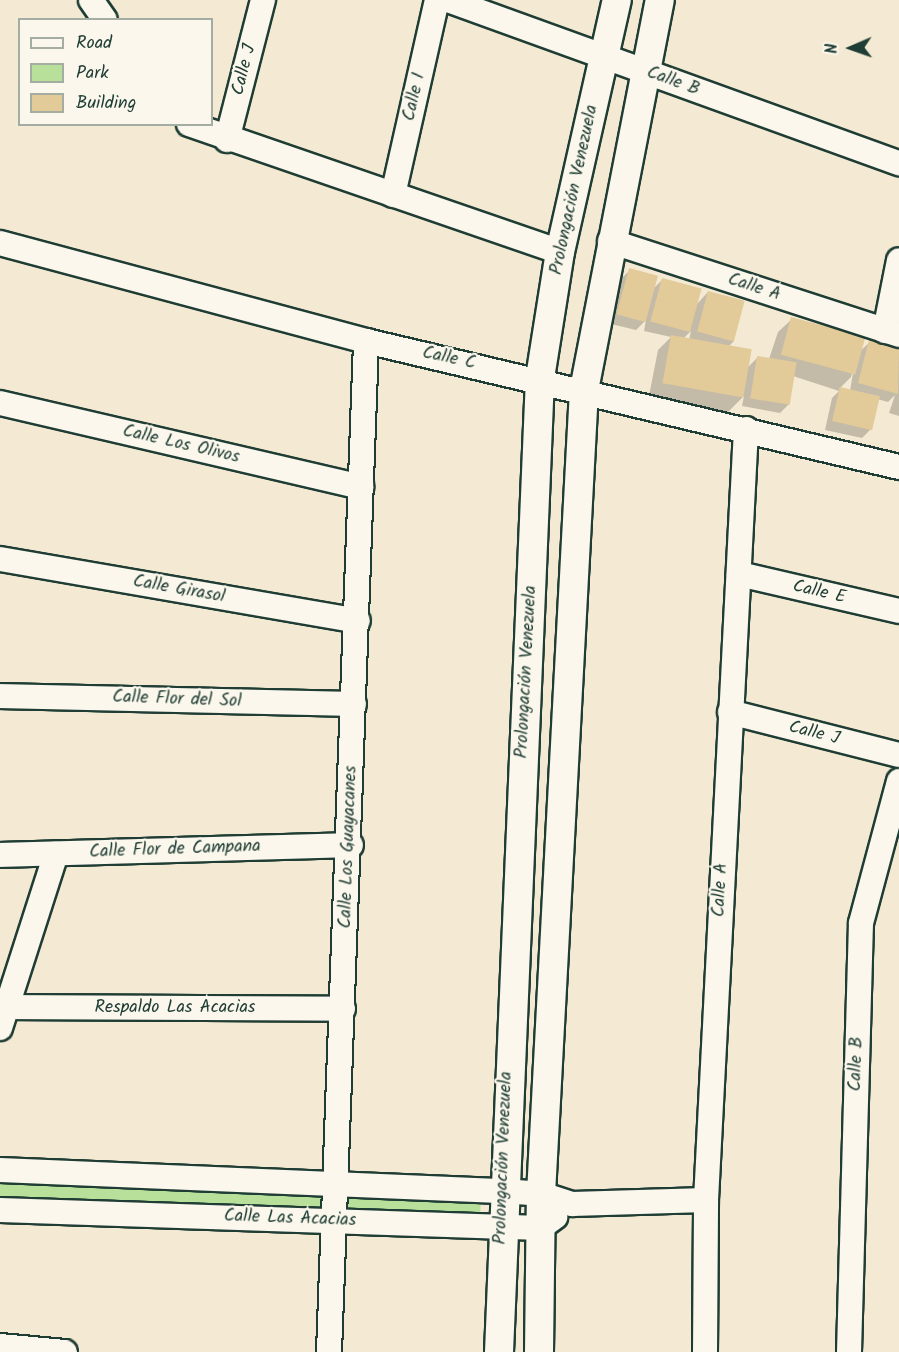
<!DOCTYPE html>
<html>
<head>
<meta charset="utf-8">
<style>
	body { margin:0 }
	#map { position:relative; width:899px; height:1352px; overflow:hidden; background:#f4ead3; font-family:Kalam,sans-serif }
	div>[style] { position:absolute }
	.green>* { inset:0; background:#b8e09b; transform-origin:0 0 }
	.shadow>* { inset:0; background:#0003 }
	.building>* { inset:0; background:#e3ca99; transform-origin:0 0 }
	.roads { filter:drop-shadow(2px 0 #1f3d34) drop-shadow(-2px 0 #1f3d34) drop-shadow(0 2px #1f3d34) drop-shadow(0 -2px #1f3d34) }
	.minor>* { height:24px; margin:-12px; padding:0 12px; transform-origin:12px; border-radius:12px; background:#fbf7ec }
	.tertiary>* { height:28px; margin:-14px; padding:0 14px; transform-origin:14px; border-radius:14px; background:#fbf7ec }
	span { translate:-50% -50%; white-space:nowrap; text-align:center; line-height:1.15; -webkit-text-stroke:4.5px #fbf7ec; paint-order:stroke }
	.street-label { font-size:18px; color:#1f3d34 }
	.legend { position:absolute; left:18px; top:18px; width:195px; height:108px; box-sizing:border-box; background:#fbf7ec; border:2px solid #a3ada2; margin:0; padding:8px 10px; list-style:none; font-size:18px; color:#1f3d34 }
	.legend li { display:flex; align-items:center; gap:12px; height:30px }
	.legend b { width:30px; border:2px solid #a3ada2 }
	.north { position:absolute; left:821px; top:18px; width:60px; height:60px; -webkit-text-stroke:4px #fbf7ec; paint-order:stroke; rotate:268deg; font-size:16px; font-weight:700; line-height:24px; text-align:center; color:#1f3d34 }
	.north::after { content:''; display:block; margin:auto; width:21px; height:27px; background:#1f3d34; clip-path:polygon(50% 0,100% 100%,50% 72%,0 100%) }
</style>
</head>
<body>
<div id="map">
	<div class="green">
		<i style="left:0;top:1174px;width:481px;height:31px;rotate:1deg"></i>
	</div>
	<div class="shadow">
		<i style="clip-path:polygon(evenodd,630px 270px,653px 289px,662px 280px,697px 304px,708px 292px,734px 341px,728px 347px,747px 368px,758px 357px,769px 359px,778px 332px,792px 319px,858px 353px,870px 342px,899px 351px,899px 416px,889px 413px,895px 395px,888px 402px,877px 399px,871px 429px,862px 438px,825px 430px,832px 398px,839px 391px,793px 376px,789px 404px,780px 413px,742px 406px,744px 396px,728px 412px,649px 396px,658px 350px,671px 337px,644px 331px,646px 320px,636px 330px,611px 324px,621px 279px,630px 270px,691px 331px,689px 340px,683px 339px,691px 331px,630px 270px,854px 367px,850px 391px,839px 389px,851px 377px,854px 367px)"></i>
	</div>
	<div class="building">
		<i style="left:629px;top:268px;width:30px;height:48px;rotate:15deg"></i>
		<i style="left:662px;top:278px;width:41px;height:45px;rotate:15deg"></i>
		<i style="left:708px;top:291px;width:38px;height:42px;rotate:15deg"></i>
		<i style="left:791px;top:317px;width:77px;height:39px;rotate:15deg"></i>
		<i style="left:671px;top:335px;width:82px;height:49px;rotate:10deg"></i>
		<i style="clip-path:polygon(869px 340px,899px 349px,898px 394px,858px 383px)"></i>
		<i style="left:757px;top:356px;width:40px;height:43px;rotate:9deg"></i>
		<i style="left:840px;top:387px;width:41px;height:35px;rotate:13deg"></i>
	</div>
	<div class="roads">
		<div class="minor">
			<i style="left:91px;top:0;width:24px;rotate:55deg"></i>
			<i style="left:448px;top:0;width:480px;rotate:19.9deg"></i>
			<i style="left:189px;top:124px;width:392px;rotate:19deg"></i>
			<i style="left:227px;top:140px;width:145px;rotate:-75.6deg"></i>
			<i style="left:393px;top:195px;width:200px;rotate:-77.3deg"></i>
			<i style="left:610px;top:241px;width:304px;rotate:18deg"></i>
			<i style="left:0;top:243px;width:379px;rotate:15deg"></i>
			<i style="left:366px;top:341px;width:548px;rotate:13.3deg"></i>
			<i style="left:885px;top:331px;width:72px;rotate:-78.8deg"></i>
			<i style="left:0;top:403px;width:371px;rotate:13.1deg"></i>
			<i style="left:0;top:559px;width:363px;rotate:9.8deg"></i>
			<i style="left:739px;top:574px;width:164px;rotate:13deg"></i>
			<i style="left:0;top:696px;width:354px;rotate:1.3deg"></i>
			<i style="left:730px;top:712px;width:174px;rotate:14.3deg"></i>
			<i style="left:0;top:855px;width:351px;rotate:-1.6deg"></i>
			<i style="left:7px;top:1007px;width:336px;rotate:0.3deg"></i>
			<i style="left:0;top:1028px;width:183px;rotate:-72.2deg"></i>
			<i style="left:0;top:1170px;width:502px;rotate:2.4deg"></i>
			<i style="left:502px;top:1191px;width:39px;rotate:4deg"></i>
			<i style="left:541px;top:1194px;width:33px;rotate:18deg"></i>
			<i style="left:572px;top:1204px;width:134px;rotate:-1.7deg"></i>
			<i style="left:0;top:1210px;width:540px;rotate:1.91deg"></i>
			<i style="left:540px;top:1228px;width:19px;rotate:-36deg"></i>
			<i style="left:0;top:1346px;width:65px;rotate:5.3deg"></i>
			<i style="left:329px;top:1352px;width:1012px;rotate:-87.9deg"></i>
			<i style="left:705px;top:1352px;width:152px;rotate:-89.6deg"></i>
			<i style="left:706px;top:1200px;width:772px;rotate:-87.03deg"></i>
			<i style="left:849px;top:1352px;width:429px;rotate:-88.4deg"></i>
			<i style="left:861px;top:923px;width:147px;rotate:-75deg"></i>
		</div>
		<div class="tertiary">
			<i style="left:499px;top:1352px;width:975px;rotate:-87.59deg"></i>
			<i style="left:540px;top:378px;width:128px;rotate:-81deg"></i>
			<i style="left:560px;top:252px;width:258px;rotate:-77.3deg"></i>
			<i style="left:539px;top:1352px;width:158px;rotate:-89.3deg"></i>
			<i style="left:541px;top:1194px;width:805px;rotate:-86.94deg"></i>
			<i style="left:584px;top:390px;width:397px;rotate:-79deg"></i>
		</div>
	</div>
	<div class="street-label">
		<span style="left:245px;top:70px;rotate:-76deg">Calle J</span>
		<span style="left:673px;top:82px;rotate:20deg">Calle B</span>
		<span style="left:415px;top:97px;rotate:-77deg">Calle I</span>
		<span style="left:575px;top:190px;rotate:-78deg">Prolongación Venezuela</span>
		<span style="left:754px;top:288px;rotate:18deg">Calle A</span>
		<span style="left:449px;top:359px;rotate:12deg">Calle C</span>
		<span style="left:181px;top:445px;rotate:13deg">Calle Los Olivos</span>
		<span style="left:179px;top:590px;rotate:10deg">Calle Girasol</span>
		<span style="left:819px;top:593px;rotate:13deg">Calle E</span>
		<span style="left:527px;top:672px;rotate:-87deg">Prolongación Venezuela</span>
		<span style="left:177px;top:700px;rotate:2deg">Calle Flor del Sol</span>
		<span style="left:814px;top:734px;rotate:14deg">Calle J</span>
		<span style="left:349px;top:847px;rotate:-88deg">Calle Los Guayacanes</span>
		<span style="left:175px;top:850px;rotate:-2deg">Calle Flor de Campana</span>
		<span style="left:721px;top:890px;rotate:-87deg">Calle A</span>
		<span style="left:175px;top:1008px">Respaldo Las Acacias</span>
		<span style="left:857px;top:1064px;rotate:-88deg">Calle B</span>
		<span style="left:504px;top:1158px;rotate:-88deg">Prolongación Venezuela</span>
		<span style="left:290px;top:1219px;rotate:2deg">Calle Las Acacias</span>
	</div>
	<ul class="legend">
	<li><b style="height:8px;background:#fbf7ec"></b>Road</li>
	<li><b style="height:16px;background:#b8e09b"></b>Park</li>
	<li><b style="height:16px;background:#e3ca99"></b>Building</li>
	</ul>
	<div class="north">N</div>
</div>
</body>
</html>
